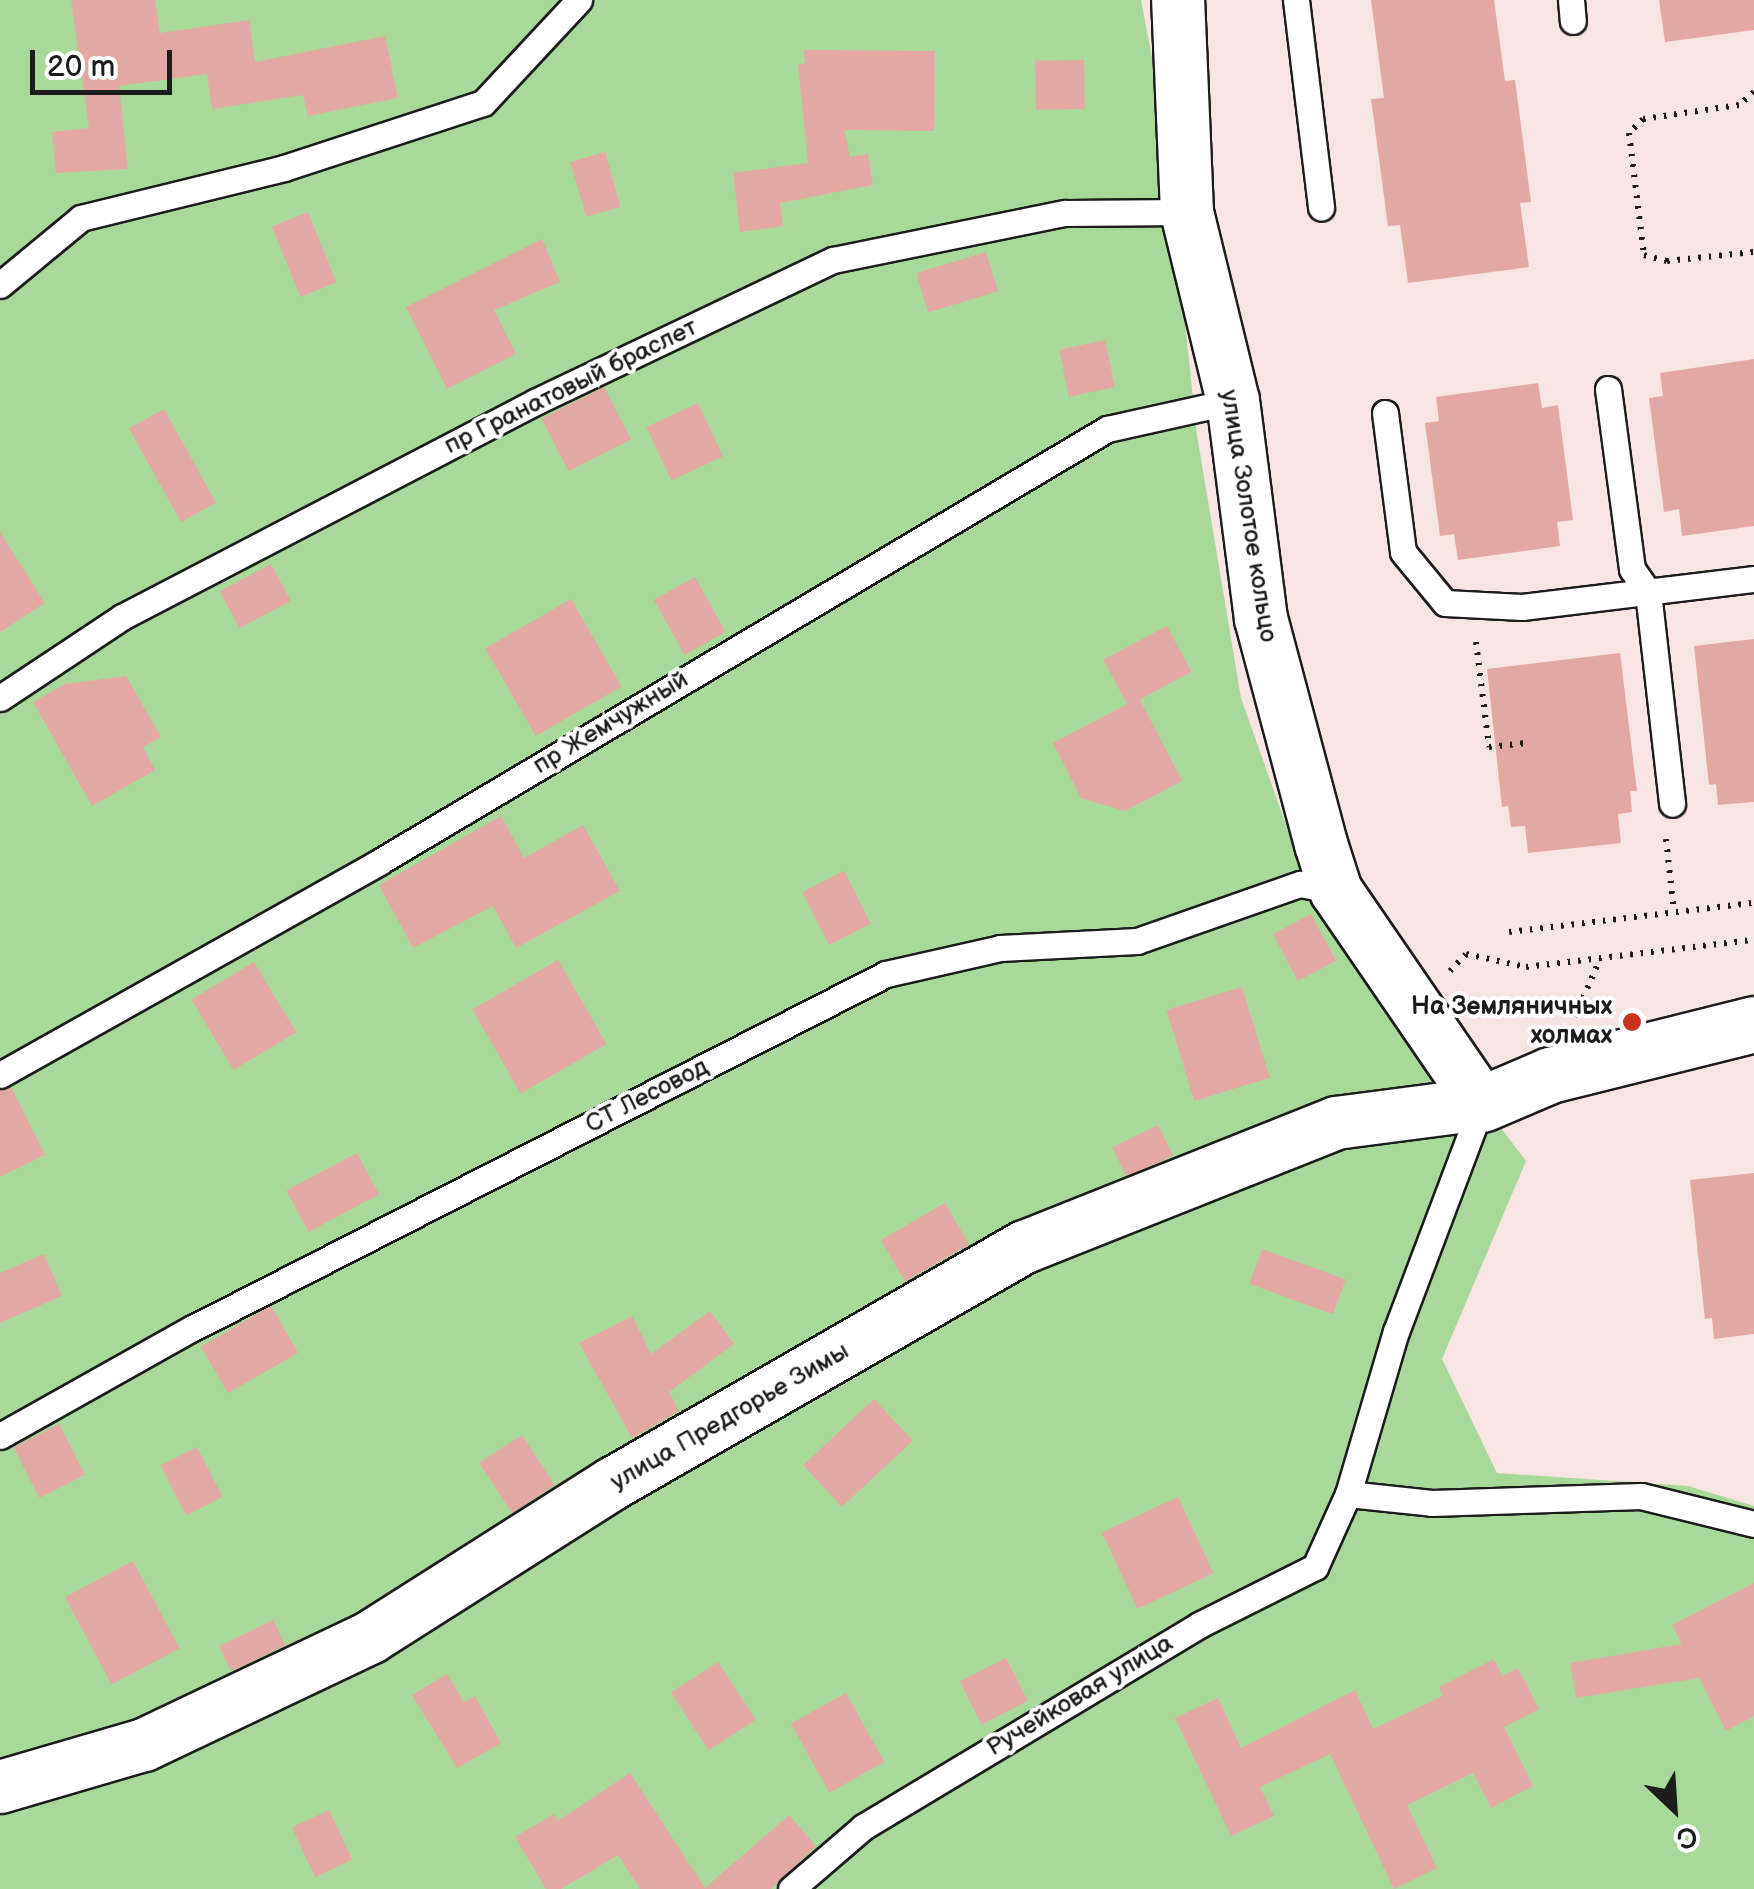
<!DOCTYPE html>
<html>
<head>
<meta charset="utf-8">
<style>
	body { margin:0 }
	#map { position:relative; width:1754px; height:1889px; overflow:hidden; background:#f7e5e3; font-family:"Balsamiq Sans",sans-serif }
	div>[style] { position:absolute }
	.green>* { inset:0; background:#a8d99a }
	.building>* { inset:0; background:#e3a8a3; transform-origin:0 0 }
	.path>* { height:6px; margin-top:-3px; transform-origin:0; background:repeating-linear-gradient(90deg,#1c1c1c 0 2.5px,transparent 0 10.5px) }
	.roads { filter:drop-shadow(2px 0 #1c1c1c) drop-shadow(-2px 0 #1c1c1c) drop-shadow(0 2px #1c1c1c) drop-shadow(0 -2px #1c1c1c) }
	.service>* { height:25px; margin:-12.5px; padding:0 12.5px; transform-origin:12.5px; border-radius:12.5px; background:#fff }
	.minor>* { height:52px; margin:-26px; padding:0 26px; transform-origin:26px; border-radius:26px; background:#fff }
	.tertiary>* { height:55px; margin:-27.5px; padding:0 27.5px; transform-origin:27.5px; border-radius:27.5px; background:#fff }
	.dots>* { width:28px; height:28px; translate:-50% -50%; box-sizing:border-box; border:5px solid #fff; border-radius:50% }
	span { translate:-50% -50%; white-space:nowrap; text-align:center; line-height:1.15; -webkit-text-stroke:8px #fff; paint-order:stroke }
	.street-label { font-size:25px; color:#1c1c1c }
	.poi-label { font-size:25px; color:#1c1c1c; font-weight:700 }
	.right { translate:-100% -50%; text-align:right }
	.north { position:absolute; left:1624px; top:1759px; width:100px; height:100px; -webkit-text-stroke:8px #fff; paint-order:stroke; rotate:155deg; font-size:28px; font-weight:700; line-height:40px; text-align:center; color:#1c1c1c }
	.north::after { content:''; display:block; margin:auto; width:35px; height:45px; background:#1c1c1c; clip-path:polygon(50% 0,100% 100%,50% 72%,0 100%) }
	.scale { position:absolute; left:30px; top:50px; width:142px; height:45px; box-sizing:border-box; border:5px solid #1c1c1c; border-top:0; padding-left:12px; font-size:30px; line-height:35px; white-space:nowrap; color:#1c1c1c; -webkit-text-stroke:8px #fff; paint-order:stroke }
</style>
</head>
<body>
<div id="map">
	<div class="green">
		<i style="clip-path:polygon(0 0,1141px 0,1162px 110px,1197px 435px,1241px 698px,1313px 901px,1438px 1045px,1526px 1161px,1442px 1359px,1497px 1473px,1688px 1486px,1754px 1506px,1754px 1889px,0 1889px)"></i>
	</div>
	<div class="building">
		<i style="clip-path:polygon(71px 0,155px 0,160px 33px,249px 20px,255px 62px,385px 36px,398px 98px,308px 116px,303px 95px,212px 109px,207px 74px,119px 86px,128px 169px,56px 173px,52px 132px,89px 128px)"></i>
		<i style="clip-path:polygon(1371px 0,1494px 0,1505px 81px,1515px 80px,1531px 202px,1520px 203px,1529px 267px,1408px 283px,1400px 225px,1388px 226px,1371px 99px,1384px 98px)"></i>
		<i style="clip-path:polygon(1659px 0,1754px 0,1754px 30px,1665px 42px)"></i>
		<i style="clip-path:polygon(804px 50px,935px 51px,934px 131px,844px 130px,850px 157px,868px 154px,873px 185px,780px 203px,783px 226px,740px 232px,733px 173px,808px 163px,798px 64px,805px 63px)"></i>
		<i style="left:1084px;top:60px;width:49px;height:49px;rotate:89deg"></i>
		<i style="left:605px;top:152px;width:57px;height:36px;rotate:74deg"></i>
		<i style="left:308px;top:212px;width:76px;height:39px;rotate:68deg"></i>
		<i style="clip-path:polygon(542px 239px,560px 282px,494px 310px,516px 354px,447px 389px,406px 307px)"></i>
		<i style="left:986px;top:252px;width:41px;height:73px;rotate:73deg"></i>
		<i style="left:1105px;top:340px;width:48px;height:47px;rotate:78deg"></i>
		<i style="clip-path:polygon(1754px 359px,1754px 526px,1682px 536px,1679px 509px,1664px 512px,1649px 398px,1663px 396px,1660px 373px)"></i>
		<i style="clip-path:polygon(1538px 383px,1542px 408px,1558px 405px,1573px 520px,1557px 522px,1560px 546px,1458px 560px,1454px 534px,1440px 536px,1425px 423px,1439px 421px,1436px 397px)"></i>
		<i style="left:604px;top:387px;width:59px;height:70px;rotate:63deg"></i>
		<i style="left:698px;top:403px;width:59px;height:57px;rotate:65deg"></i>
		<i style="left:164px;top:409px;width:107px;height:40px;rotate:61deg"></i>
		<i style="clip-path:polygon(0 532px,45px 603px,0 632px)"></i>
		<i style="left:271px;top:564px;width:42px;height:58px;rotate:62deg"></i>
		<i style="left:695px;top:577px;width:63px;height:47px;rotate:61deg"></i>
		<i style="left:571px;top:599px;width:101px;height:99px;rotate:60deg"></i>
		<i style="left:1167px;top:626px;width:52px;height:72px;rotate:62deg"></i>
		<i style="clip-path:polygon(1754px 639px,1754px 802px,1718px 805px,1716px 784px,1709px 785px,1694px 646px)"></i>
		<i style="clip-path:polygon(1620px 653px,1637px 791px,1630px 791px,1632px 812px,1618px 814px,1621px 843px,1528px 853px,1525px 826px,1511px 827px,1508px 806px,1502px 807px,1487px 669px)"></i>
		<i style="clip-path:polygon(126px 676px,161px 737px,143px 747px,155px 770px,92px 806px,33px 702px,65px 684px)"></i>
		<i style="clip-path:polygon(1139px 698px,1182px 781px,1125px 811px,1081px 798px,1053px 743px)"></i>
		<i style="clip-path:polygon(501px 816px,524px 858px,583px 825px,620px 891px,516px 948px,493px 906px,413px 948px,379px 885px)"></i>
		<i style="left:844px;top:871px;width:59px;height:47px;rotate:63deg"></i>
		<i style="left:1311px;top:914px;width:53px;height:43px;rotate:62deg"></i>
		<i style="left:558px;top:960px;width:97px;height:99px;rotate:60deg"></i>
		<i style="left:254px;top:962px;width:82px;height:73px;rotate:59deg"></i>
		<i style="left:1242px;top:987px;width:95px;height:79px;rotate:73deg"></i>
		<i style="clip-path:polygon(11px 1087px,45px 1155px,0 1177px,0 1091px)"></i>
		<i style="left:1158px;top:1125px;width:34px;height:51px;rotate:64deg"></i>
		<i style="left:357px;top:1153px;width:47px;height:80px;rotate:62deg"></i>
		<i style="clip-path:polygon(1754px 1173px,1754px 1334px,1714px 1339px,1712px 1318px,1705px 1319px,1690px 1180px)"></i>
		<i style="left:945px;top:1203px;width:48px;height:74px;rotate:60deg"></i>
		<i style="left:1262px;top:1249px;width:89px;height:37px;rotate:20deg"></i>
		<i style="clip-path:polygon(44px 1254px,62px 1296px,0 1323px,0 1273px)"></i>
		<i style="left:271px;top:1306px;width:54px;height:81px;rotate:60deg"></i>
		<i style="clip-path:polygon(710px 1311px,734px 1344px,669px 1392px,679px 1411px,632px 1438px,579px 1343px,632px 1316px,651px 1354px)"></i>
		<i style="left:874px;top:1399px;width:57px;height:97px;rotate:47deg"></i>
		<i style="left:59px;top:1424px;width:57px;height:51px;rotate:63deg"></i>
		<i style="left:522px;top:1435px;width:60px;height:51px;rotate:57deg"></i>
		<i style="left:197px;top:1447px;width:56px;height:41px;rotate:63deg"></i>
		<i style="left:1178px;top:1497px;width:84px;height:84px;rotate:65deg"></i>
		<i style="left:133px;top:1561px;width:99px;height:77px;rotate:62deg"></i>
		<i style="clip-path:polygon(1754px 1583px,1754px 1716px,1726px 1731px,1699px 1678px,1576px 1698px,1570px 1663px,1682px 1644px,1672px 1625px)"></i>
		<i style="left:273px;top:1620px;width:28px;height:60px;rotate:64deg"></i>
		<i style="left:1006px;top:1658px;width:48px;height:52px;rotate:63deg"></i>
		<i style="clip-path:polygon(1494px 1659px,1502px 1676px,1518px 1668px,1539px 1709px,1504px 1727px,1533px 1786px,1491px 1808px,1473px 1773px,1407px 1805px,1437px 1868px,1394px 1889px,1330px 1754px,1260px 1787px,1274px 1816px,1231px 1836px,1175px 1718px,1218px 1698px,1241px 1748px,1355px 1690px,1373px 1729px,1443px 1696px,1439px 1687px)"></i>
		<i style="left:718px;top:1662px;width:69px;height:56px;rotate:57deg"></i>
		<i style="clip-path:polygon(447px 1674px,464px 1702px,475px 1696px,501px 1743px,457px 1768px,412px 1695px)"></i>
		<i style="left:846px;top:1693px;width:79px;height:63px;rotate:61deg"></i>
		<i style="clip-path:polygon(630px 1773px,705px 1888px,789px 1815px,816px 1846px,771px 1889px,640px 1889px,618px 1855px,561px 1889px,546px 1889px,515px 1837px,554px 1814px,558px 1821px)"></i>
		<i style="left:329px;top:1810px;width:55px;height:41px;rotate:65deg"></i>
	</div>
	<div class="path">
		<i style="left:1754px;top:92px;width:20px;rotate:139deg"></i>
		<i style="left:1739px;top:105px;width:97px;rotate:171.7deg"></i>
		<i style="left:1643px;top:119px;width:20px;rotate:135deg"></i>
		<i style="left:1629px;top:133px;width:123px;rotate:83deg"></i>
		<i style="left:1644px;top:255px;width:24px;rotate:15deg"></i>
		<i style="left:1667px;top:261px;width:87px;rotate:-5.9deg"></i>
		<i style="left:1476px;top:642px;width:106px;rotate:82.9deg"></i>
		<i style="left:1489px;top:747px;width:39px;rotate:-6deg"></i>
		<i style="left:1666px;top:839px;width:73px;rotate:83.7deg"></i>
		<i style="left:1509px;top:932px;width:247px;rotate:-6.8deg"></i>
		<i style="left:1450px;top:971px;width:23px;rotate:-47deg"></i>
		<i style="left:1466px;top:954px;width:61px;rotate:12.2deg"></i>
		<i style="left:1526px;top:967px;width:230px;rotate:-6.8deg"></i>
		<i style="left:1575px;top:1017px;width:63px;rotate:-66.7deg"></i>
	</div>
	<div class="roads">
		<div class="service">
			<i style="left:1296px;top:0;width:209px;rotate:83.1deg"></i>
			<i style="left:1571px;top:0;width:21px;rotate:85deg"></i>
			<i style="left:0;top:285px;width:105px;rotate:-39.6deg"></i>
			<i style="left:81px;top:218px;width:209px;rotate:-13.8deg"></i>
			<i style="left:284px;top:168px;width:209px;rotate:-18.1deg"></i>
			<i style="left:483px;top:103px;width:141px;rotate:-47deg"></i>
			<i style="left:1608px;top:389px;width:182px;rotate:82.4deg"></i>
			<i style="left:1632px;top:569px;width:28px;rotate:55deg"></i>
			<i style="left:1648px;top:592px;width:213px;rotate:83.5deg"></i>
			<i style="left:1385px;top:413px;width:140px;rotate:82.6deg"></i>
			<i style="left:1403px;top:552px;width:66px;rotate:50.5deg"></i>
			<i style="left:1445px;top:603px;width:77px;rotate:3deg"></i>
			<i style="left:1522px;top:607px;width:234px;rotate:-6.9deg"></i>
			<i style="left:0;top:698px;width:146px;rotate:-33.6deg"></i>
			<i style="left:122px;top:617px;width:466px;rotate:-27.5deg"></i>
			<i style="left:535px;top:402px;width:330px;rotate:-25.5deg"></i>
			<i style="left:833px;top:260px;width:237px;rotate:-11.5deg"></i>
			<i style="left:1065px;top:213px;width:122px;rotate:-0.5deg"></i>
			<i style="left:0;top:1075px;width:435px;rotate:-29.3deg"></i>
			<i style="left:379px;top:862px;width:847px;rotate:-30.74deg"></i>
			<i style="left:1107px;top:429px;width:129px;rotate:-12.5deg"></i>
			<i style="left:1482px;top:1104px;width:243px;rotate:110.7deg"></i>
			<i style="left:1396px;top:1331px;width:170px;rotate:106.4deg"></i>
			<i style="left:1348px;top:1494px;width:84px;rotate:6.1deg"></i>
			<i style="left:1432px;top:1503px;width:209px;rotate:-1.9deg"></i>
			<i style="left:1641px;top:1496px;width:116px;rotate:13.9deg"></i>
			<i style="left:0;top:1436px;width:219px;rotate:-29.3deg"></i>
			<i style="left:191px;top:1329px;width:780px;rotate:-27.06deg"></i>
			<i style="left:886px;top:974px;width:117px;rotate:-12.8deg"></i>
			<i style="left:1000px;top:948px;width:137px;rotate:-2.9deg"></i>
			<i style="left:1137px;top:941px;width:173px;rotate:-19.3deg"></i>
			<i style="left:1300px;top:884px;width:37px;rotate:11deg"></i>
			<i style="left:791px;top:1889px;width:95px;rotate:-40.7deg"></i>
			<i style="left:863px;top:1827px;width:392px;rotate:-31deg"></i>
			<i style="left:1199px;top:1625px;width:130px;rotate:-26.6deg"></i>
			<i style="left:1315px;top:1567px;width:80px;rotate:-65.7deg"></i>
		</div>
		<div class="minor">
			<i style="left:0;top:1787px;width:150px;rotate:-16.3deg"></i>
			<i style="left:144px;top:1745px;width:251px;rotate:-25.4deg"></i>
			<i style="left:371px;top:1637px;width:288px;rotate:-32.4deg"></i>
			<i style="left:614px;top:1483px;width:474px;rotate:-29.9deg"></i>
			<i style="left:1025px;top:1247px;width:335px;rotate:-21.7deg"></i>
			<i style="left:1336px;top:1123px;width:147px;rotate:-7.4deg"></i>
			<i style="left:1482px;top:1104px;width:258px;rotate:-124.4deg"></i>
			<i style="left:1336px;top:891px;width:49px;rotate:-107.7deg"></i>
			<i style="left:1321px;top:844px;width:233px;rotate:-104.9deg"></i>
			<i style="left:1261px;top:619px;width:220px;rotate:-97.3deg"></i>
			<i style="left:1233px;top:401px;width:195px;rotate:-103.7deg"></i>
			<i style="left:1187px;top:212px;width:212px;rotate:-92.4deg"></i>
		</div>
		<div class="tertiary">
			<i style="left:1482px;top:1104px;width:74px;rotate:-23.1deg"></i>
			<i style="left:1550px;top:1075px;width:210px;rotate:-14deg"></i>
		</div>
	</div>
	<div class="dots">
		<i style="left:1632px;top:1022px;background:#c8321e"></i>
	</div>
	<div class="street-label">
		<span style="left:571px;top:387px;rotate:-26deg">пр Гранатовый браслет</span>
		<span style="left:1248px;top:516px;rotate:81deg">улица Золотое кольцо</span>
		<span style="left:611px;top:723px;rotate:-31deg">пр Жемчужный</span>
		<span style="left:647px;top:1096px;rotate:-27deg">СТ Лесовод</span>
		<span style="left:730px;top:1417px;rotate:-30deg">улица Предгорье Зимы</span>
		<span style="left:1080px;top:1696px;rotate:-31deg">Ручейковая улица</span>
	</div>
	<div class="poi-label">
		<span class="right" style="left:1612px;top:1022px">На Земляничных<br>холмах</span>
	</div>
	<div class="north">С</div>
	<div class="scale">20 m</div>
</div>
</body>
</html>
